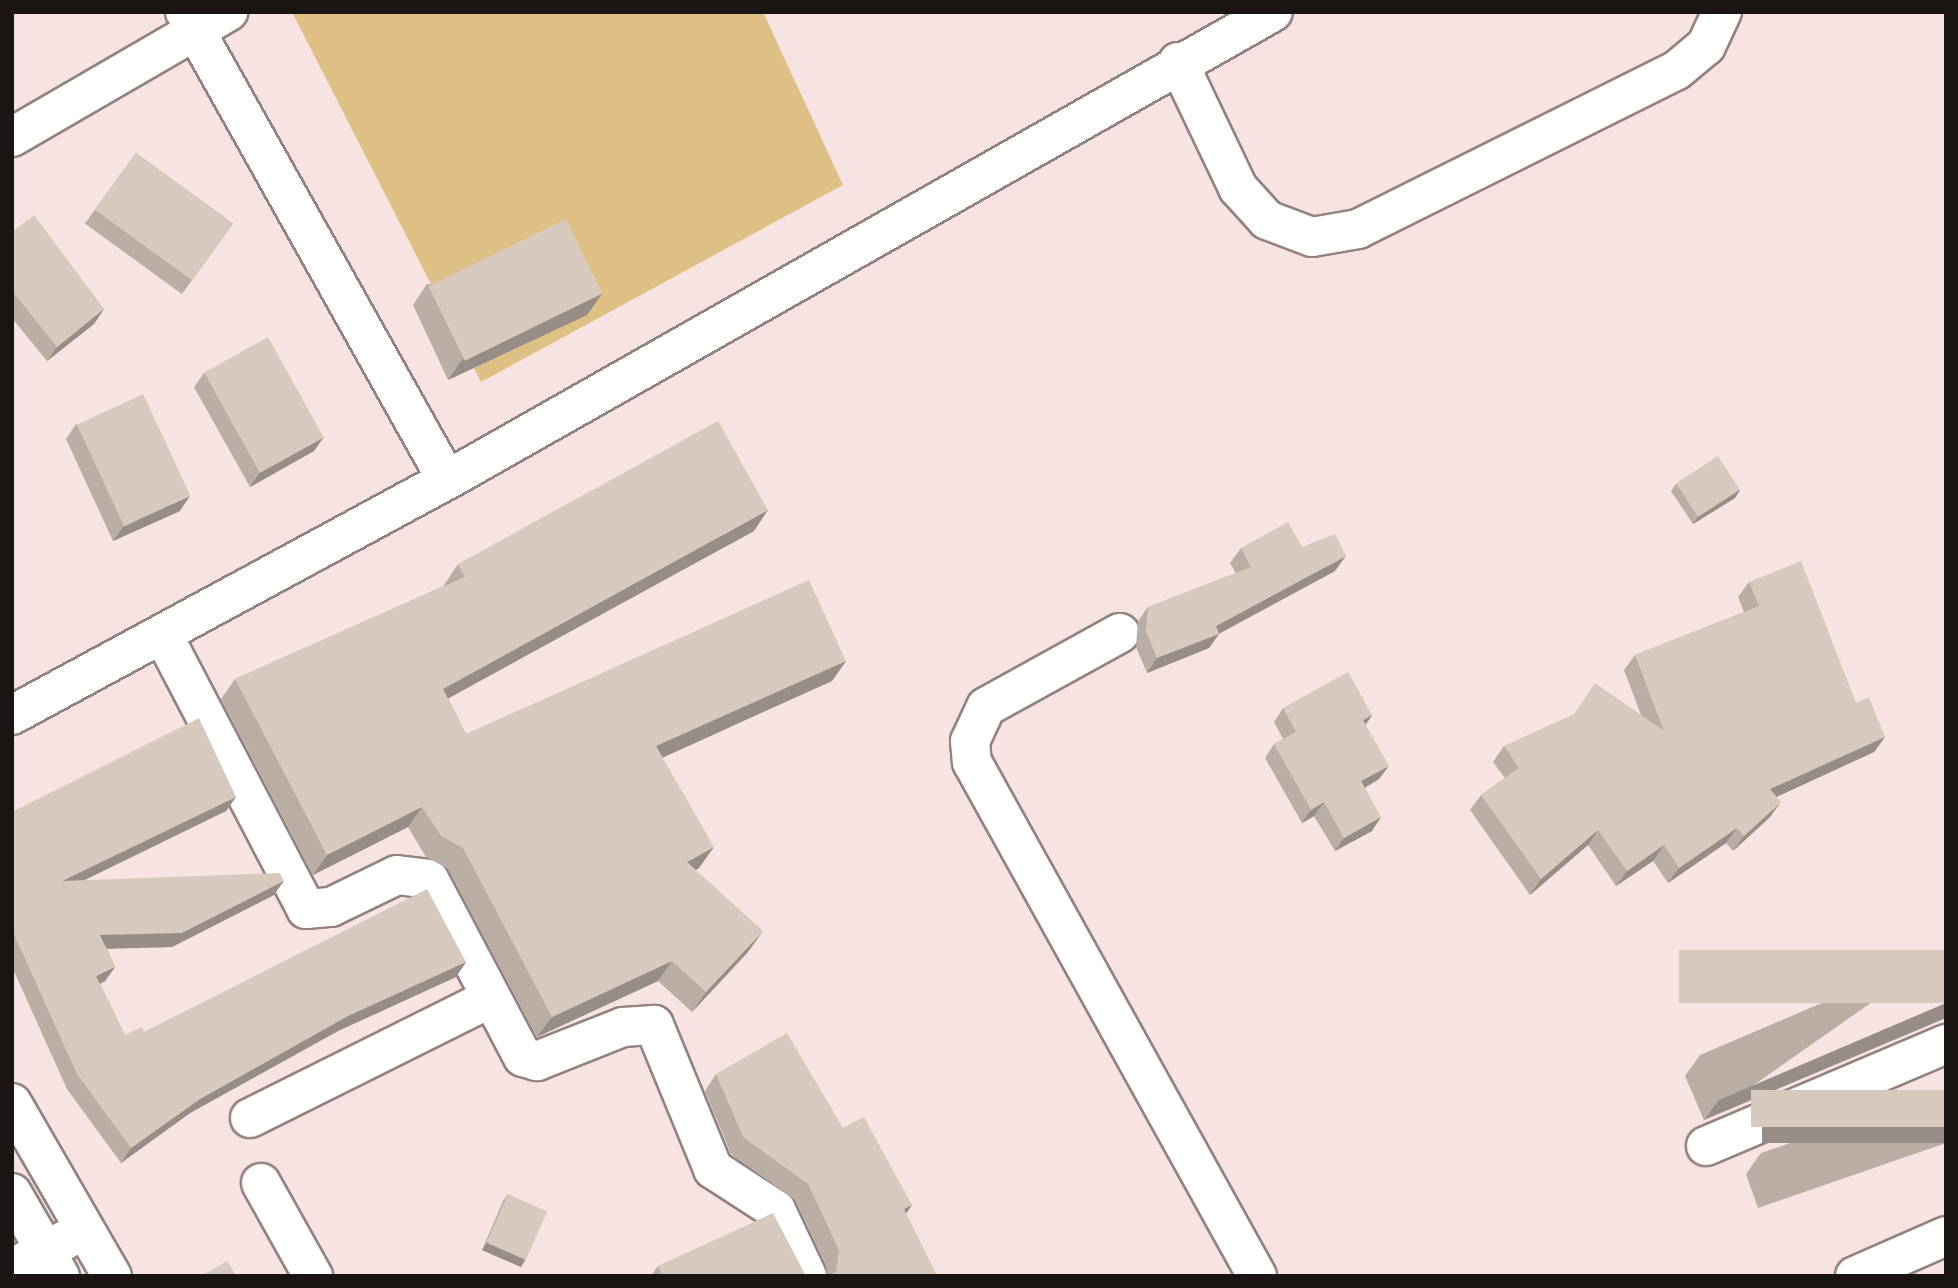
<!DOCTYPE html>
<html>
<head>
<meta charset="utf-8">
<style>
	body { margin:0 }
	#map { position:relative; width:1958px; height:1288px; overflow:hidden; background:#f7e3e1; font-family:Commissioner,sans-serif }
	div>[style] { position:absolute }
	.green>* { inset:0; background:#dec084 }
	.roads { filter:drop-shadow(2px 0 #93827f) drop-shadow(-2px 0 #93827f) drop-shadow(0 2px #93827f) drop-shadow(0 -2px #93827f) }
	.minor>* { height:38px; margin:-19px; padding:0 19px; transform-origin:19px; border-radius:19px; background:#fff }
	.major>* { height:38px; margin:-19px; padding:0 19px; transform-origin:19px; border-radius:19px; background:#fff }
	.wall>* { inset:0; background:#baada4; transform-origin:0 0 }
	.shaded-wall>* { inset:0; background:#978d86; transform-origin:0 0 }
	.building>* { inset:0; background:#d8c9bf; transform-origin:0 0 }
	span { translate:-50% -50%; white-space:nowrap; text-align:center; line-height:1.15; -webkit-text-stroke:6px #f7e3e1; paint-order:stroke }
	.frame { position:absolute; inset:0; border:14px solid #1a1413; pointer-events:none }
</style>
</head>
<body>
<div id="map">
	<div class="green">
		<i style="clip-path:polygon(292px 12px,763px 12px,843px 185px,481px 382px)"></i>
	</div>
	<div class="roads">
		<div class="minor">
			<i style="left:185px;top:12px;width:536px;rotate:60.76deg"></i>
			<i style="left:1178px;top:62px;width:140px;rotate:64.5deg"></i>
			<i style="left:1238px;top:188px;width:43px;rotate:47.8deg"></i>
			<i style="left:1267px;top:220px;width:48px;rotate:20.7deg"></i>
			<i style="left:1312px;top:237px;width:47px;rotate:-9.9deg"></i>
			<i style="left:1358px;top:229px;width:356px;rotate:-26.5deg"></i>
			<i style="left:1677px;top:70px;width:38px;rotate:-40deg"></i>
			<i style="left:1706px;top:46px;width:38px;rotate:-65deg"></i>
			<i style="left:12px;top:137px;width:250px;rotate:-30.1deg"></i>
			<i style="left:1120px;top:633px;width:153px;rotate:151.1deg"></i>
			<i style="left:986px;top:707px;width:38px;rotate:115deg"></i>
			<i style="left:970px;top:741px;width:21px;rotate:85deg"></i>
			<i style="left:972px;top:762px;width:588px;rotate:60.99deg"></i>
			<i style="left:164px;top:637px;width:307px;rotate:62.4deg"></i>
			<i style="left:306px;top:909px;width:25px;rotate:-5deg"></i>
			<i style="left:331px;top:907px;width:73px;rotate:-25.9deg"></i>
			<i style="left:397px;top:875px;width:32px;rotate:7deg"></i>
			<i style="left:429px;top:879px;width:201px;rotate:62.2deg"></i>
			<i style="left:523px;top:1057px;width:15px;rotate:16deg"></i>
			<i style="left:537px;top:1061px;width:92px;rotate:-21.6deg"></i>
			<i style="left:623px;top:1027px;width:31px;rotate:-4deg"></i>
			<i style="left:654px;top:1025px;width:156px;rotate:67.7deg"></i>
			<i style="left:713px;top:1169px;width:75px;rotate:33.1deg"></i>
			<i style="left:776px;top:1210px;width:73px;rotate:64.8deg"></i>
			<i style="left:12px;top:715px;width:494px;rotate:-28.4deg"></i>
			<i style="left:447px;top:480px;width:949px;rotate:-29.54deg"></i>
			<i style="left:12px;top:1103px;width:200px;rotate:60deg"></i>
			<i style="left:250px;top:1118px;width:269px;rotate:-26.5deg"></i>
			<i style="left:1706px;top:1146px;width:261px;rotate:-23deg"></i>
			<i style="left:261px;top:1183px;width:107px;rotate:60.8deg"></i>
			<i style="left:12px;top:1193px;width:96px;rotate:60deg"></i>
			<i style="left:12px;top:1268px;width:62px;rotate:-27.8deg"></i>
		</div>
		<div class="major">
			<i style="left:1855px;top:1276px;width:99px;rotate:-23.7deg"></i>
		</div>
	</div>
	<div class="wall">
		<i style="left:136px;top:153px;width:120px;height:87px;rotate:36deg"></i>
		<i style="clip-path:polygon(12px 232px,104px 309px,94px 324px,47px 361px,12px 318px)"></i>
		<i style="clip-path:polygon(427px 284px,602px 294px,587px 315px,448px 380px,413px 305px)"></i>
		<i style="clip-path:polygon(204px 373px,314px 451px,250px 487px,194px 387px)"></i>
		<i style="clip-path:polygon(76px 424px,180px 511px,113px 541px,66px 439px)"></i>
		<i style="clip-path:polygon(1676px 484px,1740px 490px,1735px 498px,1693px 524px,1671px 491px)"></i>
		<i style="clip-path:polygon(754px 531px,448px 698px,466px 734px,846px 661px,832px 681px,662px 757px,699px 868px,695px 870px,748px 952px,692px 1012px,658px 981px,537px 1037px,448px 869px,426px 857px,408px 827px,313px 875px,221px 699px,235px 679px,444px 586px,444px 585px,458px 564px)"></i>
		<i style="clip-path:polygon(1302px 547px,1335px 571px,1219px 634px,1209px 648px,1147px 673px,1136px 647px,1138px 621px,1148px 607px,1236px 573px,1230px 563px,1241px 548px)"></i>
		<i style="clip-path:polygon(1749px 582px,1885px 737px,1874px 752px,1776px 797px,1770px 817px,1733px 851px,1726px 843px,1668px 883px,1653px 861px,1616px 886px,1588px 845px,1530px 895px,1470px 810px,1481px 795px,1505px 778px,1493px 762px,1504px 746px,1641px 715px,1624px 670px,1635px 655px,1744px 612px,1738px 597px)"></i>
		<i style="clip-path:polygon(1283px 708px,1372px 715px,1366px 725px,1379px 779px,1365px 788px,1372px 831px,1335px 851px,1314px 816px,1302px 823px,1265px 758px,1274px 744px,1283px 739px,1274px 722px)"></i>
		<i style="clip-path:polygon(236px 797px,226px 811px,84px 880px,274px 895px,172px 947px,107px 949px,115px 967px,105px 981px,100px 984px,125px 1035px,144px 1032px,466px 962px,456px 977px,338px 1031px,190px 1113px,121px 1163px,67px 1089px,12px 967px,12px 812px)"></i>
		<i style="clip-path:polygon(1946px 950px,1704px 1120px,1685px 1076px,1700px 1055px)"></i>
		<i style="clip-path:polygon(716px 1074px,843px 1128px,912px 1205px,906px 1214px,937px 1276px,826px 1276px,827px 1267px,796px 1201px,731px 1154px,705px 1091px)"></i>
		<i style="clip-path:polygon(1946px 1090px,1946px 1143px,1758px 1208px,1746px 1174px,1761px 1153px)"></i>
		<i style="clip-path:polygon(508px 1194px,521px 1267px,482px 1250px,503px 1201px)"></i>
		<i style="clip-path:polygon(658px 1266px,806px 1276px,651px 1276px)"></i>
	</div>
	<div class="shaded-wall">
		<i style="clip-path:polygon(602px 294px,587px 315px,448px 380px,463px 359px)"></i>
		<i style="clip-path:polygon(104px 309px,94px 324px,47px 361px,57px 347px)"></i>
		<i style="clip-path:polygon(324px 437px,314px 451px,250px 487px,260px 472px)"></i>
		<i style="clip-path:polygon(1740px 490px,1735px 498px,1693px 524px,1698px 517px)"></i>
		<i style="clip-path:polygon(190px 496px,180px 511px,113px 541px,123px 527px)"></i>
		<i style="clip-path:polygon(768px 510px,754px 531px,429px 709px,443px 689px)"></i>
		<i style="clip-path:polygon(1346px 556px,1335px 571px,1218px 634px,1219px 634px,1209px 648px,1147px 673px,1157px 658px)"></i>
		<i style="clip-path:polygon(846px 661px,832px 681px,642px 767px,656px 746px)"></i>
		<i style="clip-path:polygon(1372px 715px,1363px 728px,1363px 720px)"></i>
		<i style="clip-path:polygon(1885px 737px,1874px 752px,1759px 805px,1770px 789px)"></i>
		<i style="clip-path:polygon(1389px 766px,1379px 779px,1352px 795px,1361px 781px)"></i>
		<i style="clip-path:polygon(236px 797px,226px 811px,52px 896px,62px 881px)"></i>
		<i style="clip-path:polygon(1324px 802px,1314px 816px,1302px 823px,1311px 810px)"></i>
		<i style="clip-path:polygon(1781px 802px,1770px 817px,1733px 851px,1744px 836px)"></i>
		<i style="clip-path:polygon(422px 807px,408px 827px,313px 875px,327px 855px)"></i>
		<i style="clip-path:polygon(1381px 817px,1372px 831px,1335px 851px,1344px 838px)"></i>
		<i style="clip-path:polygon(1737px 828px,1726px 843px,1668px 883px,1679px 868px)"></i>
		<i style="clip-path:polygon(1598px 830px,1588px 845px,1530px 895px,1541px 879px)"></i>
		<i style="clip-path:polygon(1664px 845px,1653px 861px,1616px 886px,1627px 871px)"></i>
		<i style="clip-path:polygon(714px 847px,699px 868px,673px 883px,687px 862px)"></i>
		<i style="clip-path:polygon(284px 881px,274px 895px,172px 947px,90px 949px,100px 935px)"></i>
		<i style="clip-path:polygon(763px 931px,748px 952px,692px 1012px,706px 992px)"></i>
		<i style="clip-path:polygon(672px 961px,658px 981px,537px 1037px,552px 1017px)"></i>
		<i style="clip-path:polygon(466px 962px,456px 977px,338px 1031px,190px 1113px,121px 1163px,131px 1148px,200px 1099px,348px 1016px)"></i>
		<i style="clip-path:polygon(115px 967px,105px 981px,86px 991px,96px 976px)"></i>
		<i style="clip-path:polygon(1946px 1003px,1946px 1018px,1704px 1120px,1719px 1100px)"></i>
		<i style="left:1946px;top:1127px;width:16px;height:184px;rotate:90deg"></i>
		<i style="clip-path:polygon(912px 1205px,900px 1222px,904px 1209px)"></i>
		<i style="clip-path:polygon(487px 1243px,526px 1259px,521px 1267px,482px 1250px)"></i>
	</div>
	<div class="building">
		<i style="left:136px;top:153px;width:120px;height:70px;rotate:36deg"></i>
		<i style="clip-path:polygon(34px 215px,104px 309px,57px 347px,12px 291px,12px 232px)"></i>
		<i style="left:566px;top:219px;width:83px;height:153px;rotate:64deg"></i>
		<i style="left:268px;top:337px;width:115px;height:73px;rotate:61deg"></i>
		<i style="left:143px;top:394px;width:112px;height:73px;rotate:65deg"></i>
		<i style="clip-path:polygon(718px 421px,768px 510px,443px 689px,466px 734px,809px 580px,846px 661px,656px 746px,714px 847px,687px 862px,763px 931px,706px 992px,672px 961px,552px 1017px,463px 848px,441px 836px,422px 807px,327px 855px,235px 679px,465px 577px,458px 564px)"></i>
		<i style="left:1718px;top:456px;width:40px;height:50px;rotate:57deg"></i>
		<i style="clip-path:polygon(1288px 522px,1302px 547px,1335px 534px,1346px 556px,1216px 626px,1219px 634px,1157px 658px,1146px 632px,1148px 607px,1251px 567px,1241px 548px)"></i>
		<i style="clip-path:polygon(1801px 561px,1856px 703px,1869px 697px,1885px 737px,1770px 789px,1781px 802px,1744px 836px,1737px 828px,1679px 868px,1664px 845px,1627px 871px,1598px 830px,1541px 879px,1481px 795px,1519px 768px,1504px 746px,1574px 714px,1595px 683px,1664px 731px,1635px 655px,1759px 606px,1749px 582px)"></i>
		<i style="clip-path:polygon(1348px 672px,1372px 715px,1363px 720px,1389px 766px,1361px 781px,1381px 817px,1344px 838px,1324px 802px,1311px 810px,1274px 744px,1296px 732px,1283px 708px)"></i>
		<i style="clip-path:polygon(199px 718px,236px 797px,62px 881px,280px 873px,284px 881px,182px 933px,100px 935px,115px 967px,96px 976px,125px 1035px,142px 1027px,144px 1032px,427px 889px,466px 962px,348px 1016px,200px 1099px,131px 1148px,77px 1074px,12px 930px,12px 812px)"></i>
		<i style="left:1946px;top:950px;width:53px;height:267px;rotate:90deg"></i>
		<i style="clip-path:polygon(787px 1033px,843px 1128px,864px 1117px,912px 1205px,904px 1209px,937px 1276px,828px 1276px,836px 1272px,839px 1250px,808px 1184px,743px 1137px,716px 1074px)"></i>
		<i style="left:1946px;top:1090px;width:37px;height:195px;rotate:90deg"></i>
		<i style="left:508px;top:1194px;width:43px;height:53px;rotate:24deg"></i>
		<i style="clip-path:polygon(773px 1213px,806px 1276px,662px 1276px,658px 1266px)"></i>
		<i style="clip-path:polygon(227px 1261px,236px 1276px,202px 1276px)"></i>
	</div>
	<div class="frame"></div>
</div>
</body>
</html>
